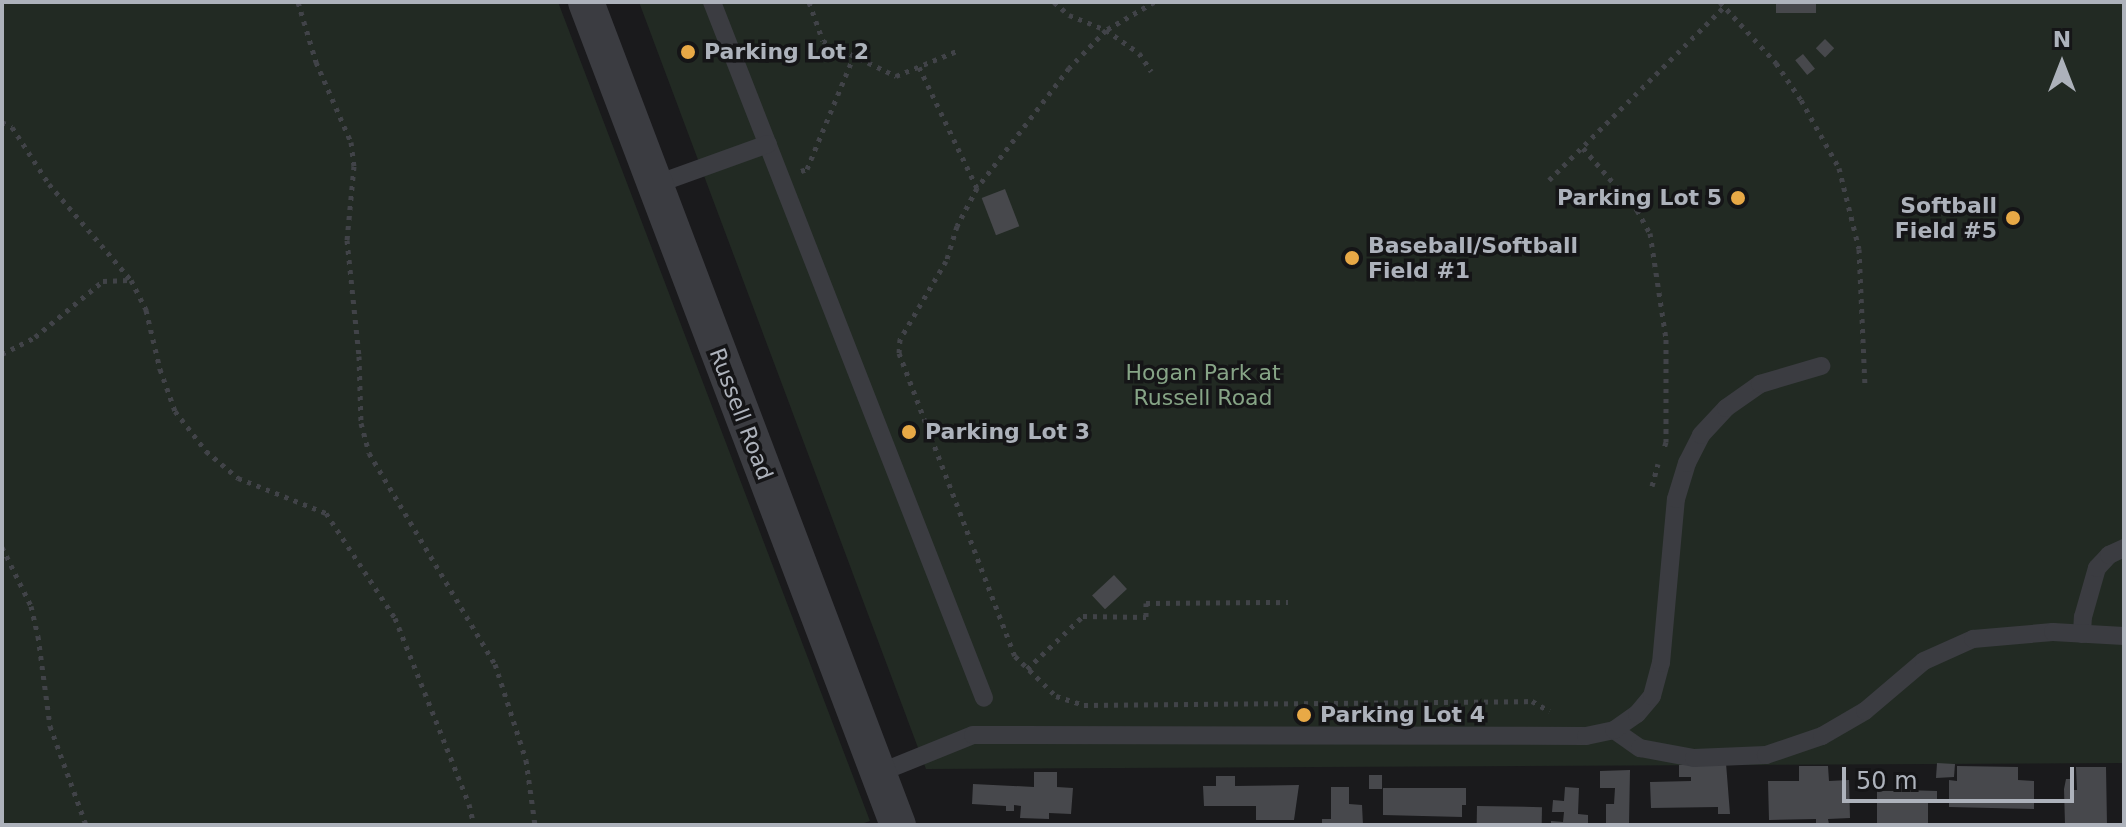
<!DOCTYPE html>
<html>
<head>
<meta charset="utf-8">
<style>
	body { margin:0 }
	#map { position:relative; width:2126px; height:827px; overflow:hidden; background:#1a1a1c; font-family:"DejaVu Sans",sans-serif }
	div>[style] { position:absolute }
	.green>* { inset:0; background:#222a23 }
	.building>* { inset:0; background:#47484c; transform-origin:0 0 }
	.path>* { height:5px; margin-top:-2.5px; transform-origin:0; background:repeating-linear-gradient(90deg,#414348 0 4px,transparent 0 10px) }
	.lane>* { height:18px; margin:-9px; padding:0 9px; transform-origin:9px; border-radius:9px; background:#3b3c41 }
	.street>* { height:36px; margin:-18px; padding:0 18px; transform-origin:18px; border-radius:18px; background:#3b3c41 }
	.dots>* { width:22px; height:22px; translate:-50% -50%; box-sizing:border-box; border:4px solid #151517; border-radius:50% }
	span { translate:-50% -50%; white-space:nowrap; text-align:center; line-height:1.15; -webkit-text-stroke:7px #151517; paint-order:stroke }
	.poi-label { font-size:22px; color:#adb2bb; font-weight:700 }
	.left { translate:0 -50%; text-align:left }
	.right { translate:-100% -50%; text-align:right }
	.park-label { font-size:22px; color:#86a486 }
	.street-label { font-size:22px; color:#adb2bb }
	.frame { position:absolute; inset:0; border:4px solid #adb2bb; pointer-events:none }
	.north { position:absolute; left:2022px; top:24px; width:80px; height:80px; -webkit-text-stroke:6px #151517; paint-order:stroke; rotate:0deg; font-size:22px; font-weight:700; line-height:32px; text-align:center; color:#adb2bb }
	.north::after { content:''; display:block; margin:auto; width:28px; height:36px; background:#adb2bb; clip-path:polygon(50% 0,100% 100%,50% 72%,0 100%) }
	.scale { position:absolute; left:1842px; top:767px; width:232px; height:36px; box-sizing:border-box; border:4px solid #adb2bb; border-top:0; padding-left:10px; font-size:24px; line-height:28px; white-space:nowrap; color:#adb2bb; -webkit-text-stroke:6px #151517; paint-order:stroke }
</style>
</head>
<body>
<div id="map">
	<div class="green">
		<i style="clip-path:polygon(2px 2px,558px 2px,870px 821px,858px 825px,2px 825px)"></i>
		<i style="clip-path:polygon(639px 2px,2124px 2px,2124px 763px,926px 769px)"></i>
	</div>
	<div class="building">
		<i style="left:1776px;top:2px;width:40px;height:11px"></i>
		<i style="left:1825px;top:39px;width:13px;height:13px;rotate:45deg"></i>
		<i style="left:1803px;top:54px;width:19px;height:10px;rotate:51deg"></i>
		<i style="left:1005px;top:189px;width:40px;height:25px;rotate:69deg"></i>
		<i style="left:1114px;top:575px;width:19px;height:30px;rotate:47deg"></i>
		<i style="clip-path:polygon(1726px 763px,1730px 814px,1718px 814px,1718px 807px,1651px 808px,1650px 782px,1691px 781px,1691px 777px,1679px 777px,1679px 765px)"></i>
		<i style="clip-path:polygon(1937px 763px,1955px 764px,1954px 777px,1936px 778px)"></i>
		<i style="clip-path:polygon(1799px 766px,1828px 766px,1829px 781px,1849px 780px,1850px 818px,1828px 819px,1829px 824px,1816px 824px,1816px 819px,1769px 820px,1768px 781px,1799px 781px)"></i>
		<i style="clip-path:polygon(1957px 766px,2018px 767px,2018px 780px,2034px 781px,2034px 809px,1949px 807px,1949px 780px,1957px 781px)"></i>
		<i style="clip-path:polygon(2076px 767px,2106px 767px,2107px 825px,2065px 825px,2064px 789px,2066px 779px,2073px 779px,2073px 790px,2077px 790px)"></i>
		<i style="clip-path:polygon(1630px 770px,1629px 825px,1606px 825px,1606px 804px,1614px 804px,1615px 788px,1600px 788px,1600px 771px)"></i>
		<i style="clip-path:polygon(1034px 772px,1057px 772px,1057px 787px,1073px 788px,1071px 814px,1049px 813px,1049px 819px,1020px 818px,1021px 806px,1014px 805px,1014px 811px,1006px 811px,1006px 806px,972px 804px,973px 784px,1034px 787px)"></i>
		<i style="left:1369px;top:775px;width:13px;height:14px"></i>
		<i style="clip-path:polygon(1216px 776px,1235px 776px,1235px 786px,1299px 785px,1294px 820px,1256px 820px,1256px 806px,1204px 806px,1203px 786px,1216px 786px)"></i>
		<i style="clip-path:polygon(1895px 783px,1905px 783px,1905px 790px,1937px 791px,1937px 799px,1928px 799px,1928px 825px,1877px 825px,1877px 791px,1895px 791px)"></i>
		<i style="clip-path:polygon(1331px 787px,1349px 787px,1349px 804px,1362px 805px,1363px 825px,1322px 825px,1322px 819px,1331px 819px)"></i>
		<i style="clip-path:polygon(1565px 787px,1579px 788px,1578px 814px,1588px 815px,1588px 825px,1551px 825px,1551px 821px,1563px 822px,1564px 812px,1552px 812px,1553px 800px,1564px 801px)"></i>
		<i style="clip-path:polygon(1383px 788px,1466px 788px,1466px 805px,1462px 805px,1462px 817px,1383px 815px)"></i>
		<i style="left:1477px;top:806px;width:65px;height:19px;rotate:1deg"></i>
	</div>
	<div class="path">
		<i style="left:298px;top:2px;width:63px;rotate:73.3deg"></i>
		<i style="left:316px;top:62px;width:87px;rotate:66.4deg"></i>
		<i style="left:351px;top:142px;width:24px;rotate:83deg"></i>
		<i style="left:354px;top:166px;width:74px;rotate:95.4deg"></i>
		<i style="left:347px;top:240px;width:117px;rotate:84.1deg"></i>
		<i style="left:359px;top:356px;width:67px;rotate:88.3deg"></i>
		<i style="left:361px;top:423px;width:31px;rotate:75deg"></i>
		<i style="left:369px;top:453px;width:246px;rotate:59.2deg"></i>
		<i style="left:495px;top:664px;width:101px;rotate:72.1deg"></i>
		<i style="left:526px;top:760px;width:66px;rotate:82.1deg"></i>
		<i style="left:809px;top:2px;width:41px;rotate:70.3deg"></i>
		<i style="left:823px;top:41px;width:81px;rotate:25.6deg"></i>
		<i style="left:896px;top:76px;width:68px;rotate:-22.4deg"></i>
		<i style="left:1054px;top:2px;width:20px;rotate:41deg"></i>
		<i style="left:1069px;top:15px;width:40px;rotate:22deg"></i>
		<i style="left:1106px;top:30px;width:40px;rotate:34.9deg"></i>
		<i style="left:1139px;top:53px;width:22px;rotate:56deg"></i>
		<i style="left:1154px;top:2px;width:56px;rotate:149.7deg"></i>
		<i style="left:1106px;top:30px;width:53px;rotate:134.2deg"></i>
		<i style="left:1069px;top:68px;width:151px;rotate:127.5deg"></i>
		<i style="left:977px;top:188px;width:43px;rotate:117.8deg"></i>
		<i style="left:957px;top:226px;width:37px;rotate:107deg"></i>
		<i style="left:946px;top:261px;width:91px;rotate:120.5deg"></i>
		<i style="left:900px;top:339px;width:14px;rotate:94deg"></i>
		<i style="left:899px;top:353px;width:324px;rotate:69.1deg"></i>
		<i style="left:1015px;top:656px;width:57px;rotate:44.3deg"></i>
		<i style="left:1056px;top:696px;width:29px;rotate:18deg"></i>
		<i style="left:1084px;top:705px;width:448px;rotate:-0.5deg"></i>
		<i style="left:1532px;top:701px;width:20px;rotate:30deg"></i>
		<i style="left:1720px;top:2px;width:83px;rotate:47.4deg"></i>
		<i style="left:1776px;top:63px;width:45px;rotate:56deg"></i>
		<i style="left:1801px;top:100px;width:78px;rotate:60.8deg"></i>
		<i style="left:1839px;top:168px;width:83px;rotate:76.1deg"></i>
		<i style="left:1859px;top:249px;width:138px;rotate:87.5deg"></i>
		<i style="left:919px;top:67px;width:134px;rotate:64.4deg"></i>
		<i style="left:2px;top:122px;width:11px;rotate:27deg"></i>
		<i style="left:12px;top:127px;width:68px;rotate:57deg"></i>
		<i style="left:49px;top:184px;width:126px;rotate:49.5deg"></i>
		<i style="left:131px;top:280px;width:34px;rotate:63deg"></i>
		<i style="left:146px;top:310px;width:61px;rotate:76.7deg"></i>
		<i style="left:160px;top:369px;width:45px;rotate:70.3deg"></i>
		<i style="left:175px;top:411px;width:51px;rotate:52.2deg"></i>
		<i style="left:206px;top:451px;width:42px;rotate:40.2deg"></i>
		<i style="left:238px;top:478px;width:95px;rotate:21.7deg"></i>
		<i style="left:326px;top:513px;width:126px;rotate:56.7deg"></i>
		<i style="left:395px;top:618px;width:200px;rotate:68.3deg"></i>
		<i style="left:469px;top:804px;width:22px;rotate:77deg"></i>
		<i style="left:1583px;top:148px;width:82px;rotate:48.9deg"></i>
		<i style="left:1637px;top:210px;width:26px;rotate:61deg"></i>
		<i style="left:1650px;top:233px;width:107px;rotate:81.4deg"></i>
		<i style="left:1666px;top:339px;width:103px;rotate:90deg"></i>
		<i style="left:1666px;top:442px;width:9px;rotate:108deg"></i>
		<i style="left:801px;top:171px;width:6px;rotate:-18deg"></i>
		<i style="left:807px;top:169px;width:120px;rotate:-67.5deg"></i>
		<i style="left:1549px;top:180px;width:246px;rotate:-44.7deg"></i>
		<i style="left:2px;top:354px;width:37px;rotate:-27deg"></i>
		<i style="left:35px;top:337px;width:88px;rotate:-39.5deg"></i>
		<i style="left:103px;top:281px;width:26px;rotate:-2deg"></i>
		<i style="left:1652px;top:486px;width:23px;rotate:-75deg"></i>
		<i style="left:2px;top:547px;width:66px;rotate:63.8deg"></i>
		<i style="left:31px;top:606px;width:31px;rotate:77deg"></i>
		<i style="left:38px;top:636px;width:91px;rotate:82.4deg"></i>
		<i style="left:50px;top:726px;width:105px;rotate:70deg"></i>
		<i style="left:1027px;top:669px;width:77px;rotate:-43.4deg"></i>
		<i style="left:1083px;top:616px;width:63px;rotate:0.9deg"></i>
		<i style="left:1146px;top:617px;width:14px;rotate:-90deg"></i>
		<i style="left:1146px;top:603px;width:142px;rotate:-0.4deg"></i>
	</div>
	<div class="lane">
		<i style="left:712px;top:2px;width:747px;rotate:68.65deg"></i>
		<i style="left:654px;top:185px;width:121px;rotate:-19.8deg"></i>
		<i style="left:2082px;top:634px;width:17px;rotate:-87deg"></i>
		<i style="left:2083px;top:617px;width:51px;rotate:-74.1deg"></i>
		<i style="left:2097px;top:568px;width:18px;rotate:-47deg"></i>
		<i style="left:2109px;top:555px;width:17px;rotate:-25deg"></i>
		<i style="left:1614px;top:730px;width:32px;rotate:35deg"></i>
		<i style="left:1640px;top:748px;width:55px;rotate:10.5deg"></i>
		<i style="left:1694px;top:758px;width:72px;rotate:-2.4deg"></i>
		<i style="left:1766px;top:755px;width:59px;rotate:-18.7deg"></i>
		<i style="left:1822px;top:736px;width:50px;rotate:-30.2deg"></i>
		<i style="left:1865px;top:711px;width:77px;rotate:-40.3deg"></i>
		<i style="left:1924px;top:661px;width:54px;rotate:-24.2deg"></i>
		<i style="left:1973px;top:639px;width:80px;rotate:-5deg"></i>
		<i style="left:2053px;top:632px;width:71px;rotate:3.2deg"></i>
		<i style="left:879px;top:773px;width:101px;rotate:-22deg"></i>
		<i style="left:973px;top:735px;width:613px;rotate:0.09deg"></i>
		<i style="left:1586px;top:736px;width:29px;rotate:-12deg"></i>
		<i style="left:1614px;top:730px;width:28px;rotate:-35deg"></i>
		<i style="left:1637px;top:714px;width:23px;rotate:-50deg"></i>
		<i style="left:1652px;top:696px;width:34px;rotate:-75deg"></i>
		<i style="left:1661px;top:663px;width:165px;rotate:-84.8deg"></i>
		<i style="left:1676px;top:499px;width:38px;rotate:-73deg"></i>
		<i style="left:1687px;top:463px;width:31px;rotate:-63deg"></i>
		<i style="left:1701px;top:435px;width:37px;rotate:-47deg"></i>
		<i style="left:1726px;top:408px;width:42px;rotate:-35.2deg"></i>
		<i style="left:1760px;top:384px;width:64px;rotate:-16.4deg"></i>
	</div>
	<div class="street">
		<i style="left:586px;top:2px;width:880px;rotate:69.24deg"></i>
	</div>
	<div class="dots">
		<i style="left:688px;top:52px;background:#e8a946"></i>
		<i style="left:1738px;top:198px;background:#e8a946"></i>
		<i style="left:2013px;top:218px;background:#e8a946"></i>
		<i style="left:1352px;top:258px;background:#e8a946"></i>
		<i style="left:909px;top:432px;background:#e8a946"></i>
		<i style="left:1304px;top:715px;background:#e8a946"></i>
	</div>
	<div class="poi-label">
		<span class="left" style="left:704px;top:52px">Parking Lot 2</span>
		<span class="right" style="left:1722px;top:198px">Parking Lot 5</span>
		<span class="right" style="left:1997px;top:218px">Softball<br>Field #5</span>
		<span class="left" style="left:1368px;top:258px">Baseball/Softball<br>Field #1</span>
		<span class="left" style="left:925px;top:432px">Parking Lot 3</span>
		<span class="left" style="left:1320px;top:715px">Parking Lot 4</span>
	</div>
	<div class="park-label">
		<span style="left:1203px;top:385px">Hogan Park at<br>Russell Road</span>
	</div>
	<div class="street-label">
		<span style="left:741px;top:414px;rotate:69deg">Russell Road</span>
	</div>
	<div class="frame"></div>
	<div class="north">N</div>
	<div class="scale">50 m</div>
</div>
</body>
</html>
